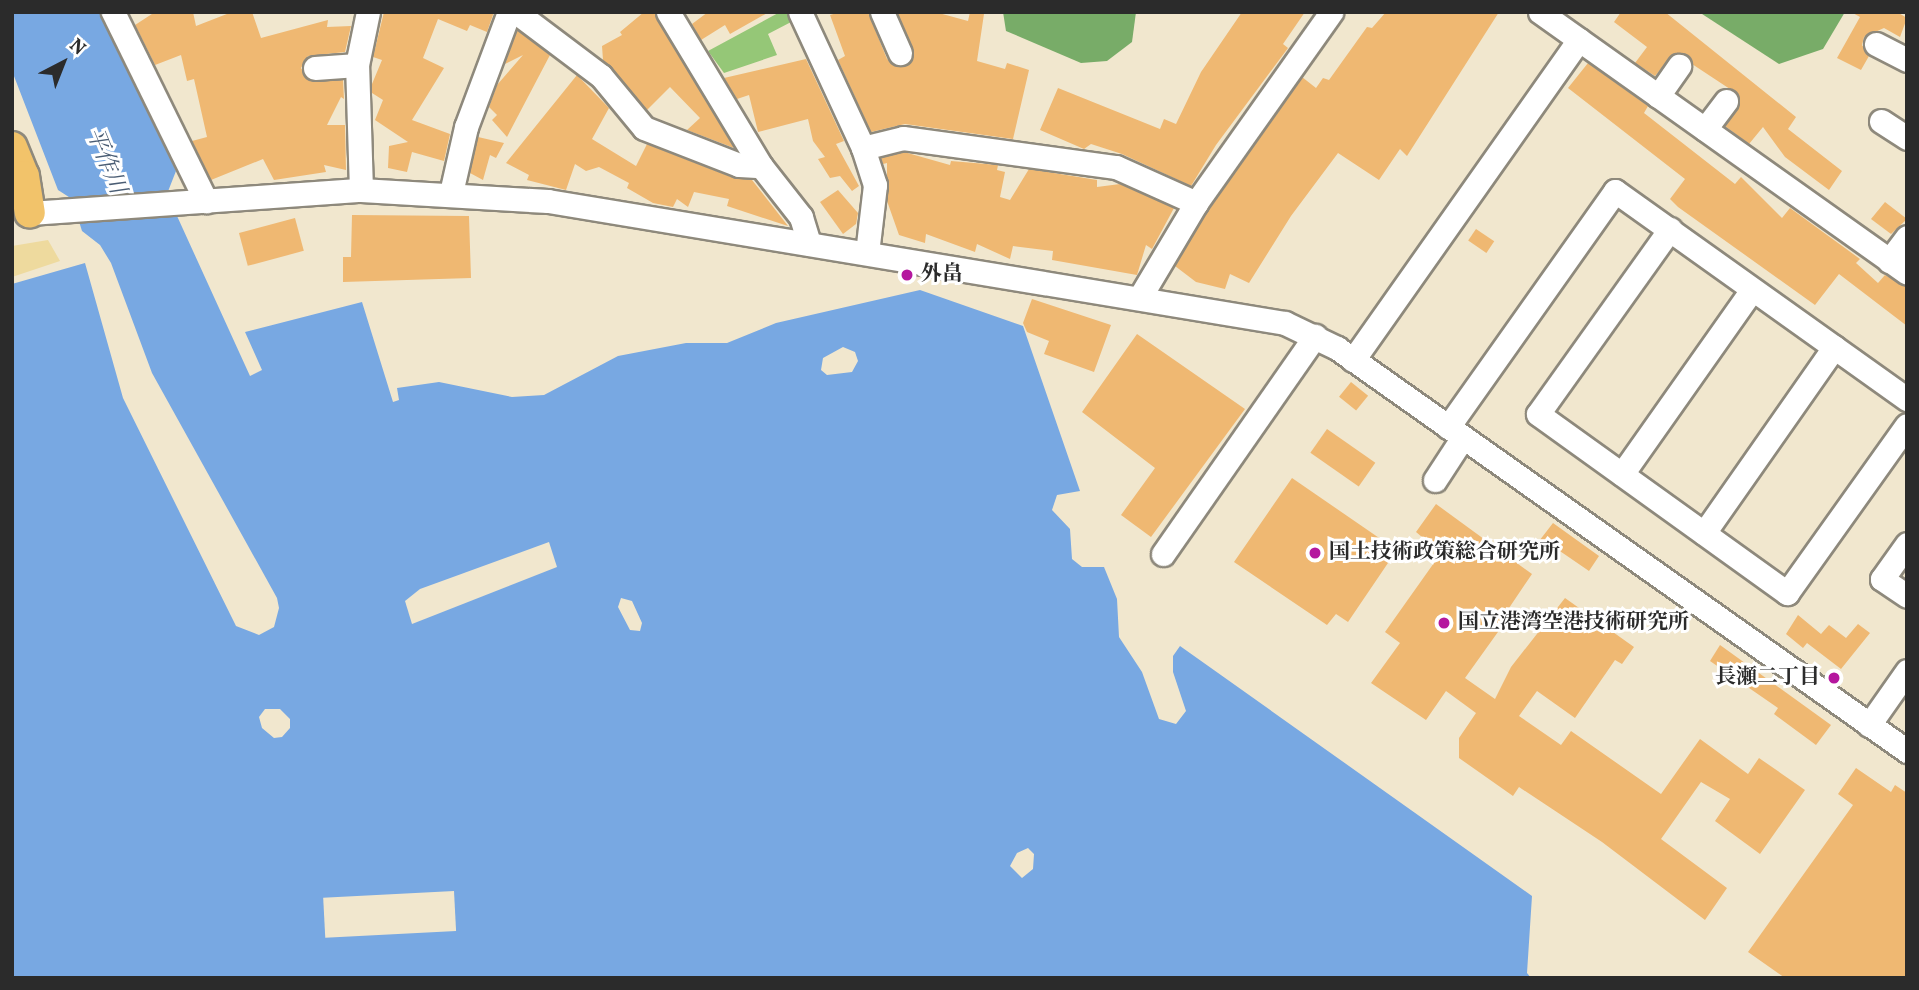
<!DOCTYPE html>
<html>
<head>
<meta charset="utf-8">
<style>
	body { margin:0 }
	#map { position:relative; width:1919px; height:990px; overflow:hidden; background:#f1e7ce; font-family:Vollkorn,"Noto Serif JP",serif }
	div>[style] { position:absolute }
	.green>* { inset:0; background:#95c777 }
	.forest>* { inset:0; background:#78ac68 }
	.sand>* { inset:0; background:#eeda9e }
	.water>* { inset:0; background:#78a8e2 }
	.pier>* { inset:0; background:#f1e7ce; transform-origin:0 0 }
	.building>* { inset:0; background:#efb872; transform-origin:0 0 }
	.roads { filter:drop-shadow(2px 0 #8e897c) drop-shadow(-2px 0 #8e897c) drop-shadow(0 2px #8e897c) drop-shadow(0 -2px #8e897c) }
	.minor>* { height:23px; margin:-11.5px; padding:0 11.5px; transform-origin:11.5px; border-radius:11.5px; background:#fff }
	.major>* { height:30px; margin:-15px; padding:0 15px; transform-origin:15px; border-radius:15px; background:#f2c36a }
	.dots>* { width:19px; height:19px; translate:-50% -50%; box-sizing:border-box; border:4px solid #fff; border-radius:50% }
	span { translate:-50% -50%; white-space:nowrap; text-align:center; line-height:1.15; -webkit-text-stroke:6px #fff; paint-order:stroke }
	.poi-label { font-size:21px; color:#2b2b2b; font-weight:700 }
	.left { translate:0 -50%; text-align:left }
	.right { translate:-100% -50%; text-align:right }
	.water-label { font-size:23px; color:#4a5d74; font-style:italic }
	.frame { position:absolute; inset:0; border:14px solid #2b2b2b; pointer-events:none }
	.north { position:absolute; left:28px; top:28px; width:70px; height:70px; -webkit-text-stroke:5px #fff; paint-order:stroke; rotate:42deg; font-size:19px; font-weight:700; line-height:28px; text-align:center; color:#2b2b2b }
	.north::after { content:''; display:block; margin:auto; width:24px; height:32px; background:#2b2b2b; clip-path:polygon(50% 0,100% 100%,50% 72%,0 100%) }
</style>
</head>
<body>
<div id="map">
	<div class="green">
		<i style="clip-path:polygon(780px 12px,787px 12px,793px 21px,768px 34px,777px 55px,724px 73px,708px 51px)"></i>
	</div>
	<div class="forest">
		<i style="clip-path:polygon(1003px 12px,1136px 12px,1132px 42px,1107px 61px,1081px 63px,1006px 31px)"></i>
		<i style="clip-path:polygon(1699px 12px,1845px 12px,1823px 49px,1779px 64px)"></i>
	</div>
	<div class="sand">
		<i style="clip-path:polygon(48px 240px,60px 261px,12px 277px,12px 246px)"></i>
	</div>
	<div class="water">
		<i style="clip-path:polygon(evenodd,12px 12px,103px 12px,176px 171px,167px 194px,250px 376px,262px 370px,245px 332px,362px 302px,393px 402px,399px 400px,397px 388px,439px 382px,512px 397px,544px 395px,618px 356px,686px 343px,727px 343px,776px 323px,920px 290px,1023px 326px,1080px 491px,1057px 495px,1052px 510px,1070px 529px,1072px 559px,1082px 567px,1104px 567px,1117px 599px,1119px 637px,1142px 672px,1159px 719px,1176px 724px,1186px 711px,1173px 672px,1173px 656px,1180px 646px,1532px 896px,1527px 973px,1531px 978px,12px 978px,12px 284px,85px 263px,123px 398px,236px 626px,259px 635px,274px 627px,279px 608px,277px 598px,152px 373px,111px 263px,100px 245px,82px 231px,72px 199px,58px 190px,12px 71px,12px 12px,843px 347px,855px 352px,858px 361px,852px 372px,827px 375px,821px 370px,823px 358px,843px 347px,12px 12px,621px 598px,632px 601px,642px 623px,640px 631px,630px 630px,618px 607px,621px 598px,12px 12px,265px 709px,280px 709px,290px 719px,290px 728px,282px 737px,274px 738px,262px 728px,259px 717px,265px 709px,12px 12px,1028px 848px,1034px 854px,1033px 869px,1022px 878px,1010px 866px,1017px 853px,1028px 848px)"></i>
	</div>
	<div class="pier">
		<i style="clip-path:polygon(549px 542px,557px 567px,412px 624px,405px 601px,420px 589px)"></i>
		<i style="left:454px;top:891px;width:40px;height:131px;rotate:87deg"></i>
	</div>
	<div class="building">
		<i style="clip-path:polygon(155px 12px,193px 12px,196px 26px,232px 12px,252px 12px,261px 38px,328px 20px,327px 27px,351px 26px,345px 52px,308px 56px,301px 68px,310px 81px,343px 80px,344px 99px,341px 97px,327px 125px,345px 125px,346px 170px,324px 165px,326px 172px,274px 180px,263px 159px,211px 180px,192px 141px,207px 137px,194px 79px,187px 81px,181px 55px,155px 65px,135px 25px)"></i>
		<i style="clip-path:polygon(384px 12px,494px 12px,487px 32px,470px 25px,467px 31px,438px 19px,423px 58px,444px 68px,412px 120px,450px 134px,444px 161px,412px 152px,407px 172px,388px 168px,389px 146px,408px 142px,375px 120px,383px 100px,372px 93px,372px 84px,382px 60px,373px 57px)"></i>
		<i style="clip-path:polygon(644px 12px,654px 12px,734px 148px,687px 130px,700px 118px,670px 87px,647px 110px,603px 60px,602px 46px,622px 35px,620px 32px)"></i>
		<i style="clip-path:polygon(708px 12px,769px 12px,730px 34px,725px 25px,701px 40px,692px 24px)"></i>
		<i style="clip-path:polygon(840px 12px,868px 12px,887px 59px,899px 67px,911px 62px,914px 54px,897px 12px,935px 12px,968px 21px,970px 12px,984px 14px,977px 61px,1005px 69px,1007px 63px,1029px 70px,1013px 139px,905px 124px,871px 132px,838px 60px,845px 56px,830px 15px)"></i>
		<i style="clip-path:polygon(1242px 12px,1305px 12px,1283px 44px,1288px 48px,1216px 145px,1191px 186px,1122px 154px,1091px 144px,1084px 149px,1040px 130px,1058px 88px,1160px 129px,1164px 119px,1176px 124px,1201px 72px)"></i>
		<i style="clip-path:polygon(1386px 12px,1499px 12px,1407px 156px,1400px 149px,1379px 180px,1338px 153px,1291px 216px,1249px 283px,1230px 274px,1225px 289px,1196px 282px,1175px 266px,1207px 212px,1302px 77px,1316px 88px,1323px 78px,1329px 80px,1367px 27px,1372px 28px)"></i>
		<i style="clip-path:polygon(1621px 12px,1665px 12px,1796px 117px,1788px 129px,1842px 171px,1829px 190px,1785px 157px,1763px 127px,1749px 144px,1725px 126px,1738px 109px,1739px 95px,1692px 64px,1686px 54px,1673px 54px,1655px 76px,1635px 63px,1647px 47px,1614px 22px)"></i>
		<i style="clip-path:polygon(1851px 12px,1897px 12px,1907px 18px,1900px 37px,1884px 28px,1864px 37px,1862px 45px,1869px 56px,1861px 70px,1837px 58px,1860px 17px)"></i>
		<i style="clip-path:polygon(517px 30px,550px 55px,507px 137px,492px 120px,497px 115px,489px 107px,497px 85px,523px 55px,505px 64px)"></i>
		<i style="clip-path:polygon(806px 59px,844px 141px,836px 144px,859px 186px,852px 191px,840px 176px,830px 178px,818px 159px,825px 157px,813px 141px,808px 119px,758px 132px,749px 95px,737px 99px,724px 78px)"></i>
		<i style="clip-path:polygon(1588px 63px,1648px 106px,1644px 113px,1735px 184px,1741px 177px,1782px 218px,1790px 208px,1860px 259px,1856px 263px,1878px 283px,1885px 275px,1907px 287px,1907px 326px,1839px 274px,1815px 305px,1678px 207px,1670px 199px,1685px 179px,1568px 88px)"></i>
		<i style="clip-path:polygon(577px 75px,609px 108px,592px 139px,636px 166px,647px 144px,734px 178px,752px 180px,788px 226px,727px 206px,729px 199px,694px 192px,688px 207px,677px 199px,673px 207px,653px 203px,627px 188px,629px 183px,599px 167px,586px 171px,575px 164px,566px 190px,527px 180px,529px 175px,506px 163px)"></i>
		<i style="clip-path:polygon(478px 137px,504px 143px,496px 158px,490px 155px,483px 180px,470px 173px)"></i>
		<i style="clip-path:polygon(904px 152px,950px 165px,951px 161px,998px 165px,997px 170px,1005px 172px,1000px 197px,1010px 200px,1029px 169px,1097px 180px,1097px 187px,1120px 184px,1174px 208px,1152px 249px,1146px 245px,1137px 275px,1052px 260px,1053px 251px,1013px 246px,1010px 259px,977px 244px,975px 252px,926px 234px,925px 243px,899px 235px,887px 201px,887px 163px,883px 164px,881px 158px)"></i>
		<i style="clip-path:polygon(838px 190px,858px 213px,856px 224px,843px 234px,820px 202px)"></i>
		<i style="clip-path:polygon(1885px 202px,1907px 219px,1891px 234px,1871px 219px)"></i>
		<i style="clip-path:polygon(352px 215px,469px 216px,471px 278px,343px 282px,343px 257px,351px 257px)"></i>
		<i style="left:295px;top:218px;width:34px;height:58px;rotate:75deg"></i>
		<i style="left:1476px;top:229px;width:22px;height:14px;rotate:34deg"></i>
		<i style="clip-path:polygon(1032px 299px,1111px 325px,1094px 372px,1044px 354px,1049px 341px,1027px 332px,1023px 323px)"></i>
		<i style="clip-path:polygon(1137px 334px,1245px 409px,1151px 537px,1121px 515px,1155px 468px,1082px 412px)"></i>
		<i style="left:1351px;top:382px;width:22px;height:19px;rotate:39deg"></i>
		<i style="left:1327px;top:429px;width:59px;height:29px;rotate:35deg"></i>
		<i style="clip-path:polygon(1292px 478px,1385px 542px,1377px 555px,1388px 563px,1348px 622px,1336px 614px,1327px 625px,1234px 562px)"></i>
		<i style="clip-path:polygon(1436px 504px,1532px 574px,1509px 608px,1513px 611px,1465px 678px,1495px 699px,1511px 667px,1565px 598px,1634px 647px,1622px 664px,1615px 660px,1575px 718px,1537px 691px,1519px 716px,1561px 745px,1571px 731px,1661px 794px,1700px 739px,1748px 774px,1759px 758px,1805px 790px,1760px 854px,1715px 821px,1730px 799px,1701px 782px,1661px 839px,1727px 888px,1705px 920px,1602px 842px,1519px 787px,1513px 796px,1459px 758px,1459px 738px,1476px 713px,1446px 691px,1426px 720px,1371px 683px,1400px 643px,1385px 632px,1441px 553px,1416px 532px)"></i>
		<i style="clip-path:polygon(1553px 523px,1599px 556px,1589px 571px,1554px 547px,1550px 554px,1536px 545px)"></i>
		<i style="clip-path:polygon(1798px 615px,1821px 634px,1829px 625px,1846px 638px,1858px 624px,1870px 633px,1841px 669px,1807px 643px,1803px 648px,1786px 634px)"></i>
		<i style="clip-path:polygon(1720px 645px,1831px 725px,1816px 745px,1774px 714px,1778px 708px,1710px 661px)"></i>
		<i style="clip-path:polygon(1856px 768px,1891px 792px,1895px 785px,1907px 793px,1907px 978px,1785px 978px,1748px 952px,1853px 805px,1838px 794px)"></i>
	</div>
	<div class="roads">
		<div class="minor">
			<i style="left:113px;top:12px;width:211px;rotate:63.8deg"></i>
			<i style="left:516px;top:12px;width:106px;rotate:37deg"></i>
			<i style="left:601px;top:76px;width:67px;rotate:50.4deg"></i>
			<i style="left:644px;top:128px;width:102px;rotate:21.3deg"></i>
			<i style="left:739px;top:165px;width:22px;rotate:3deg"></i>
			<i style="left:668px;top:12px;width:180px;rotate:58.9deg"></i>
			<i style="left:761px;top:166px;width:65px;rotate:51.9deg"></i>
			<i style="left:801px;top:217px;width:28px;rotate:73deg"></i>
			<i style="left:800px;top:12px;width:150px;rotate:65.1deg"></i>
			<i style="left:863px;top:148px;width:39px;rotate:72deg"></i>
			<i style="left:875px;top:185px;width:68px;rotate:96.7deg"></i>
			<i style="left:882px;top:12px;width:45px;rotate:66.3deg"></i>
			<i style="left:1540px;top:12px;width:450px;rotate:35.4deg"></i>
			<i style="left:1876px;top:44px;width:35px;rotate:27deg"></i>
			<i style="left:315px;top:68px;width:42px;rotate:-4.1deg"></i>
			<i style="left:1658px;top:96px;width:37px;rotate:-55deg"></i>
			<i style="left:1881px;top:121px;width:31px;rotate:33deg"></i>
			<i style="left:1705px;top:129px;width:35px;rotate:-53deg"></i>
			<i style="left:863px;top:148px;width:41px;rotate:-14deg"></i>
			<i style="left:903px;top:138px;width:215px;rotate:7.8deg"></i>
			<i style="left:1116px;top:167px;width:88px;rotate:24.2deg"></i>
			<i style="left:361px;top:190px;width:125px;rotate:-91.8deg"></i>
			<i style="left:357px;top:65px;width:54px;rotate:-78.3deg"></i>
			<i style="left:451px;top:193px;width:68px;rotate:-77.2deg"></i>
			<i style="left:466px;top:127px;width:123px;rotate:-69.5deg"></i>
			<i style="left:30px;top:213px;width:332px;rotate:-4deg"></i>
			<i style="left:361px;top:190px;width:187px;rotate:3.4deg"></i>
			<i style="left:548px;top:201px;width:747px;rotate:9.4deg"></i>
			<i style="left:1285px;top:323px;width:58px;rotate:25.7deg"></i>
			<i style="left:1337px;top:348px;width:698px;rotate:35.26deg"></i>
			<i style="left:1670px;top:229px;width:227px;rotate:125.5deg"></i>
			<i style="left:1538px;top:414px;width:307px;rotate:35.7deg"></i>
			<i style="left:1787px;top:593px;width:206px;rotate:-54.5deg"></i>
			<i style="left:1889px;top:261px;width:30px;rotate:-53deg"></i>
			<i style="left:1140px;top:297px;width:109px;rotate:-59.2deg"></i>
			<i style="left:1196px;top:203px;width:234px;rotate:-54.7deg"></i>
			<i style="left:1353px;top:360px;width:392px;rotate:-54.8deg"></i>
			<i style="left:1448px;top:427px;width:289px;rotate:-54.7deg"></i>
			<i style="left:1615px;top:191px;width:359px;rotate:35.5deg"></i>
			<i style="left:1622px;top:474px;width:225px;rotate:-54.8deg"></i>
			<i style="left:1435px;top:480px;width:51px;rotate:-56.9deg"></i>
			<i style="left:1704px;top:533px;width:227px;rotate:-55deg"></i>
			<i style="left:1907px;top:544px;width:43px;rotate:125.5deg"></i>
			<i style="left:1882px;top:579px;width:30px;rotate:34deg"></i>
			<i style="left:1163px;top:554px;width:266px;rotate:-55.1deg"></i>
			<i style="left:1869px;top:725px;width:66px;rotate:-54.9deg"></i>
		</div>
		<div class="major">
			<i style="left:12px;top:147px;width:31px;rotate:68deg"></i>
			<i style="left:24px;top:176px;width:37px;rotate:81deg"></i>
		</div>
	</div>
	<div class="dots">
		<i style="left:907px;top:275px;background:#b5179e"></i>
		<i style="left:1315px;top:553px;background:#b5179e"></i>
		<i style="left:1444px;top:623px;background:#b5179e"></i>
		<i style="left:1834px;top:678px;background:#b5179e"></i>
	</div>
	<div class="poi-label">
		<span class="left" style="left:921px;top:275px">外畠</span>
		<span class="left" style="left:1329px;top:553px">国土技術政策総合研究所</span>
		<span class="left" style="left:1458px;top:623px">国立港湾空港技術研究所</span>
		<span class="right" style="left:1820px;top:678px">長瀬二丁目</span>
	</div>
	<div class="water-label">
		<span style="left:105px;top:161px;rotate:68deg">平作川</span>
	</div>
	<div class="frame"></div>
	<div class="north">N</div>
</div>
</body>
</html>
